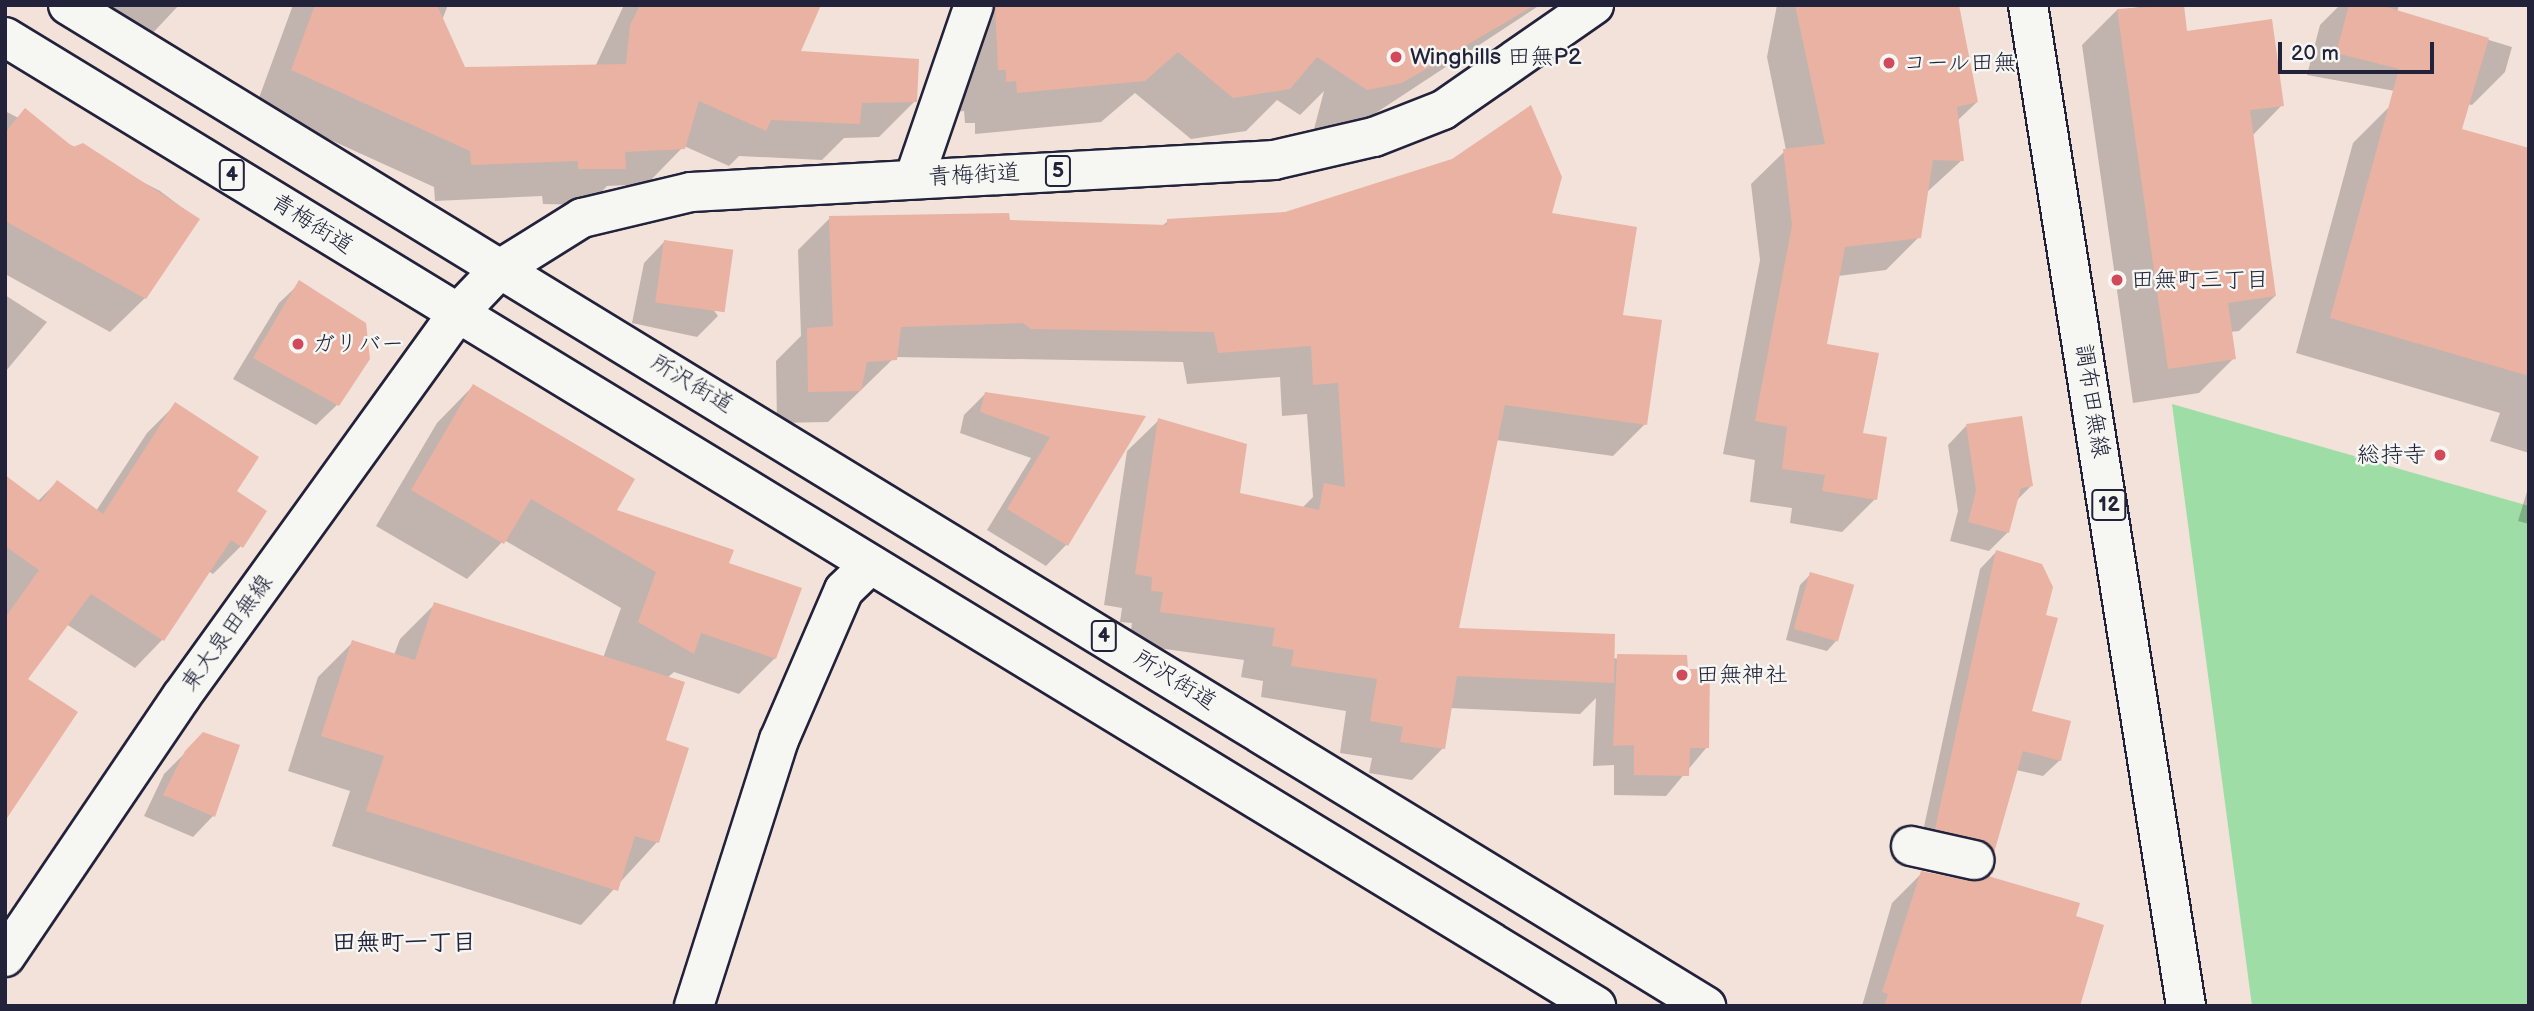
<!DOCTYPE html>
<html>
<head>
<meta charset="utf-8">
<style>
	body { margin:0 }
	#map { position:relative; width:2534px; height:1011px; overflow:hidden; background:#f2e2da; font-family:"Balsamiq Sans","Klee One",sans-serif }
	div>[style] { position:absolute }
	.green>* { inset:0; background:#9edda5 }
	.shadow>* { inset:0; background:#0003 }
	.building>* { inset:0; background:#eab2a2; transform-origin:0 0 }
	.roads { filter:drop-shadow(2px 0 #22223b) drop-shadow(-2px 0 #22223b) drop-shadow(0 2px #22223b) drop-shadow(0 -2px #22223b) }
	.street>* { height:38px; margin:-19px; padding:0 19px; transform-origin:19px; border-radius:19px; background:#f6f6f2 }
	.secondary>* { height:38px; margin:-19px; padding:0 19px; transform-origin:19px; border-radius:19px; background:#f6f6f2 }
	.primary>* { height:38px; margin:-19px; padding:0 19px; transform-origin:19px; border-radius:19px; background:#f6f6f2 }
	.dots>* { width:19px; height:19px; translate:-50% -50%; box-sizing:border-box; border:4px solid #f6f6f2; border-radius:50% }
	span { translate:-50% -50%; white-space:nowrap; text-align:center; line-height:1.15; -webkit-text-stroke:5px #f6f6f2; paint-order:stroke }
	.shield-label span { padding:2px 5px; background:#f6f6f2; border:2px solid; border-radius:5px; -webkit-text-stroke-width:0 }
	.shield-label { font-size:21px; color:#22223b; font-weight:700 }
	.poi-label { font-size:23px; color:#22223b }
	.left { translate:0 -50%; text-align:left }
	.right { translate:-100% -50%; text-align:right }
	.street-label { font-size:23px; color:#22223b }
	.neighbourhood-label { font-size:24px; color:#22223b; font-weight:700 }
	.frame { position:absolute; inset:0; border:7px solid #22223b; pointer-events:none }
	.scale { position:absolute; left:2278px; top:42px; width:156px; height:32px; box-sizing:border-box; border:4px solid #22223b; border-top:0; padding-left:9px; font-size:21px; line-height:24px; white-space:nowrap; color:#22223b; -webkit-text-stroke:5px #f6f6f2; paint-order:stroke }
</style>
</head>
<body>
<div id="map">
	<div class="green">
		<i style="clip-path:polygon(2172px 404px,2529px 506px,2529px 1006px,2252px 1006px)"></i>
	</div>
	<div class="shadow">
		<i style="clip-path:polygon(98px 5px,179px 5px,149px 37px)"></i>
		<i style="clip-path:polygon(293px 5px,448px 5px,442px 20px,464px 69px,595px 67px,624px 5px,819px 5px,798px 53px,915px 101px,879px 137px,844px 138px,822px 160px,739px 156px,729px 166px,684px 146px,647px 184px,607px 186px,589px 205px,543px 204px,542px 196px,435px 201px,434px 187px,256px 106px)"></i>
		<i style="clip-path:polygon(988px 5px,1540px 5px,1359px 124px,1313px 133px,1324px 91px,1300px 115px,1277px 100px,1246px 131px,1191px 139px,1135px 93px,1101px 122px,975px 134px,975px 123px,965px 123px,964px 111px,957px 112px)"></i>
		<i style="clip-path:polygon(1777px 5px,1957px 5px,1977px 102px,1957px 121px,1962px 160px,1926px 193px,1919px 237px,1886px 270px,1838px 276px,1825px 345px,1861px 434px,1875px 499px,1842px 532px,1790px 523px,1792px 508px,1750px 502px,1755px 460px,1723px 454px,1760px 260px,1751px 184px,1786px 150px,1767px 57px)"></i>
		<i style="clip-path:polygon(2155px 5px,2182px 5px,2186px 33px,2282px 105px,2252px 136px,2275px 296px,2239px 331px,2230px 332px,2234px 358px,2199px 393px,2133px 403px,2082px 45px,2117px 10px)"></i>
		<i style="clip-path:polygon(2340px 5px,2399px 5px,2397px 12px,2512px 47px,2505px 72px,2472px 105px,2307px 75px,2320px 25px)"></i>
		<i style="clip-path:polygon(2388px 108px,2529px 150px,2529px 453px,2490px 441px,2500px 413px,2296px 353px,2353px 143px)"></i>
		<i style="clip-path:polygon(5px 111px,160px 191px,197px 219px,145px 298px,110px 332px,5px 274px)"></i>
		<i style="clip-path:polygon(1550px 214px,1621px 316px,1645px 424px,1613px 456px,1496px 440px,1457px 630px,1686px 671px,1707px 747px,1666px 796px,1614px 795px,1614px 765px,1593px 766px,1596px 698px,1580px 714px,1450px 708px,1443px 748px,1412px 780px,1369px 773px,1372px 758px,1340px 753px,1346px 711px,1261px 697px,1263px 681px,1241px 677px,1244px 660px,1129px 644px,1132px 623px,1120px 622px,1122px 608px,1104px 605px,1127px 451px,1159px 420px,1238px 494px,1302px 508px,1313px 497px,1307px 414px,1282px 416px,1280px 377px,1187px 384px,1183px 362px,895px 357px,828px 422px,777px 423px,776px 361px,801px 336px,798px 250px,830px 218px,1162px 226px,1168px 221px)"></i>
		<i style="clip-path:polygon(664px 242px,718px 316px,697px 337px,632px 323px,644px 263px)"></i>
		<i style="clip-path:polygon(300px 283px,337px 405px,316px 425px,233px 379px,279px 303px)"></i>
		<i style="clip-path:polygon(5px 295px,47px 322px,5px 372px)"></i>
		<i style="clip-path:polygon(473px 386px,614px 511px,727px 564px,775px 658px,739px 694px,674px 672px,667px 678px,657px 842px,581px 925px,332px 846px,350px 791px,288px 771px,318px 677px,353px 642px,394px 655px,400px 639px,435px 604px,603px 658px,621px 608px,504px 540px,467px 579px,376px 526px,437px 423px)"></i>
		<i style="clip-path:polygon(985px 394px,1143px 417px,1066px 545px,1046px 566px,987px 530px,1031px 458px,960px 433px,964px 415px)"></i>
		<i style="clip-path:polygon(175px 405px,234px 491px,241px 546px,213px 574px,208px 571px,162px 640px,135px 668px,66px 624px,25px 679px,5px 816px,5px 483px,38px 501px,57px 482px,96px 511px,147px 433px)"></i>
		<i style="clip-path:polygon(1966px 426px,2031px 486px,2016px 501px,2008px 532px,1989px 551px,1950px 541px,1958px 511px,1948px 445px)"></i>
		<i style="clip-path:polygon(2529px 485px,2529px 524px,2518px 521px)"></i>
		<i style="clip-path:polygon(1996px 552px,2030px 713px,2060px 760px,2043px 776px,2016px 770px,1993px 852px,1977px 868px,1920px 845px,1980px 569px)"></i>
		<i style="clip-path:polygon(1811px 574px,1837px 640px,1827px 651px,1786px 640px,1800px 585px)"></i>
		<i style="clip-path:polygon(204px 734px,213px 816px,193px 837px,144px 816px,164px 774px)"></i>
		<i style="clip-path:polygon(1922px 873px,2024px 888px,2074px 917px,2073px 1006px,1862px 1006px,1892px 903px)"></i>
	</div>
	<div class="building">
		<i style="clip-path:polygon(315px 5px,437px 5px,465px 67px,626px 64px,630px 25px,640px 5px,821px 5px,801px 51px,919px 59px,917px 102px,862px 103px,860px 124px,771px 120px,766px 131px,699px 101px,685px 149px,625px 152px,626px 169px,578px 169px,578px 161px,471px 165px,470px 151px,291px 70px)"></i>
		<i style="clip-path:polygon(995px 5px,1535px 5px,1402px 83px,1367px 90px,1317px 57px,1290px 89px,1233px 98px,1178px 52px,1145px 81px,1017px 93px,1016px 81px,1006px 82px,1006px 70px,998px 70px)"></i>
		<i style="clip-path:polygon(1795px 5px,1959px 5px,1978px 102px,1957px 107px,1964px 161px,1933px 160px,1921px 238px,1845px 247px,1827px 344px,1879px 353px,1863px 433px,1887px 437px,1877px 500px,1822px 491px,1825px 475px,1782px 469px,1787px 427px,1755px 421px,1792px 225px,1783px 149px,1825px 144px)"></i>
		<i style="clip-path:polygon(2184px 5px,2187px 31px,2272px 19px,2284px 106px,2250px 110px,2276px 296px,2228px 303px,2236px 359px,2168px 369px,2117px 9px)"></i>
		<i style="clip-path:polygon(2349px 5px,2380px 5px,2489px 38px,2462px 129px,2529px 148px,2529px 376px,2330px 318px,2399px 69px,2336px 53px)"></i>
		<i style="clip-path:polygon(1531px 105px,1562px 177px,1552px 213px,1637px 227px,1623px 315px,1662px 320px,1647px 425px,1505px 405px,1459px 628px,1615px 634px,1614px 683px,1457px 676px,1445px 749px,1400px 742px,1403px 727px,1370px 721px,1377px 679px,1291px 666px,1294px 650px,1272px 646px,1275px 628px,1160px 612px,1163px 592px,1151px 591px,1152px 577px,1135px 574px,1158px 418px,1247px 444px,1240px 493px,1319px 510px,1324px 483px,1345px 487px,1338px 383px,1313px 385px,1311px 346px,1218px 353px,1214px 332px,1031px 329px,1023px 323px,901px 327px,897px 360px,867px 362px,861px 391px,808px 392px,807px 328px,833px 326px,829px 216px,1009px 213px,1010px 220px,1167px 225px,1167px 219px,1285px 212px,1452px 159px)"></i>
		<i style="clip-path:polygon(25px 108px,73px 147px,83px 143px,200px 219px,146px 299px,5px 221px,5px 133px)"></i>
		<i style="left:664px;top:240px;width:70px;height:63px;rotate:8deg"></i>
		<i style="clip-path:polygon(299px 280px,366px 323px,370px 359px,339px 406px,253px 358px)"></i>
		<i style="clip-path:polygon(473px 384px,635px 479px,617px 510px,734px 550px,729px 563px,802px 588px,776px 659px,701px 633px,694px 654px,638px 622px,656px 572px,531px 499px,504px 544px,411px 490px)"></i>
		<i style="clip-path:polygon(985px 392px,1146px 416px,1068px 546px,1007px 509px,1050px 437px,980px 412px)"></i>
		<i style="clip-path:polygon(175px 402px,259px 457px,237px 491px,267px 511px,243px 548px,231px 540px,164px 641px,91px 594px,28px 679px,78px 712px,5px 821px,5px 618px,39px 570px,5px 546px,5px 475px,41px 502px,57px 480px,103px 514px)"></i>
		<i style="clip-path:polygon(2022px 416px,2033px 486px,2021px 488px,2009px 533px,1968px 522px,1976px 491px,1966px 424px)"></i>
		<i style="clip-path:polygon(1996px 550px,2042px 564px,2053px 587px,2046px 615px,2058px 618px,2032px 711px,2071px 721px,2061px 761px,2023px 751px,1994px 853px,1979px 839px,1935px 829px)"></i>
		<i style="left:1810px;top:572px;width:46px;height:59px;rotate:16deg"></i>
		<i style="clip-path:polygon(434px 602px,685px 682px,666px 740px,689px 748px,659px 843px,635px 836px,618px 891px,366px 811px,384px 756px,321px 736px,352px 640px,415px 660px)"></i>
		<i style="clip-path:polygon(1617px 654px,1687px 655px,1688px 669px,1710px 669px,1709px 748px,1690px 748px,1689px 776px,1634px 775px,1634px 745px,1613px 746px)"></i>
		<i style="clip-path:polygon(203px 732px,240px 745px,215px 817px,163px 795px,185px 751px)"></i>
		<i style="clip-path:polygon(1921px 871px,1970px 881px,1988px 876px,2080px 903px,2076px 916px,2104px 925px,2080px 1006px,1884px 1006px,1888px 994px,1882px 992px)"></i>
	</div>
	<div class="roads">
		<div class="street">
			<i style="left:914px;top:179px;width:184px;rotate:-71deg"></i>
			<i style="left:1911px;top:846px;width:65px;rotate:12.5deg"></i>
			<i style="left:694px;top:1006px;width:279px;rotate:-72.3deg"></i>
			<i style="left:779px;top:740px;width:163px;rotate:-66.6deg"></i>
			<i style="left:844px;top:590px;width:33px;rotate:-44deg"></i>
		</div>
		<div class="secondary">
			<i style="left:5px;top:957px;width:314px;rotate:-55.9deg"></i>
			<i style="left:181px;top:697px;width:472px;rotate:-54.2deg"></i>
		</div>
		<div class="primary">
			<i style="left:68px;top:5px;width:1920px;rotate:31.43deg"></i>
			<i style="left:2028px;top:5px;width:1013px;rotate:81.03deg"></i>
			<i style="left:5px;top:37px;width:1863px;rotate:31.34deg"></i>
			<i style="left:457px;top:314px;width:62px;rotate:-46.3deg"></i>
			<i style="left:500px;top:269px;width:97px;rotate:-31.9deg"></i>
			<i style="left:582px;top:218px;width:112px;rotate:-13.4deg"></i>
			<i style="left:691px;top:192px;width:584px;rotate:-3.14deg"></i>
			<i style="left:1274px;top:160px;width:103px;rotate:-13deg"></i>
			<i style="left:1374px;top:137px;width:74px;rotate:-21.4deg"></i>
			<i style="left:1443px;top:110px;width:184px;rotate:-34.8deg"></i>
		</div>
	</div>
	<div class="dots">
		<i style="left:1396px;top:57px;background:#d1495b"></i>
		<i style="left:1889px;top:63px;background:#d1495b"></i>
		<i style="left:2117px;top:280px;background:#d1495b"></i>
		<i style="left:298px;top:344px;background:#d1495b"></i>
		<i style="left:2440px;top:455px;background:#d1495b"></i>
		<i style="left:1682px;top:675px;background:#d1495b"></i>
	</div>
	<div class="shield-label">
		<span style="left:1058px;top:171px">5</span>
		<span style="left:232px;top:175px">4</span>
		<span style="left:2109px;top:505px">12</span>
		<span style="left:1104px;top:636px">4</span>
	</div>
	<div class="poi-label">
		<span class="left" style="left:1410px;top:57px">Winghills 田無P2</span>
		<span class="left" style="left:1903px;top:63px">コール田無</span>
		<span class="left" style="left:2131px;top:280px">田無町三丁目</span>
		<span class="left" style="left:312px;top:344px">ガリバー</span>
		<span class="right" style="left:2426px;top:455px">総持寺</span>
		<span class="left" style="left:1696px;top:675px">田無神社</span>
	</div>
	<div class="street-label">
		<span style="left:974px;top:175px;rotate:-3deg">青梅街道</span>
		<span style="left:312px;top:224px;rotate:32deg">青梅街道</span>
		<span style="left:692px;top:384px;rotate:31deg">所沢街道</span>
		<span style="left:2092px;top:401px;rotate:81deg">調布田無線</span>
		<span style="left:227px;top:633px;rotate:-54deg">東大泉田無線</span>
		<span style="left:1175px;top:680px;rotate:32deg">所沢街道</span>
	</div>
	<div class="neighbourhood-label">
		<span style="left:404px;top:943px">田無町一丁目</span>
	</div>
	<div class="frame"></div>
	<div class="scale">20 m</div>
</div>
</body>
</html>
